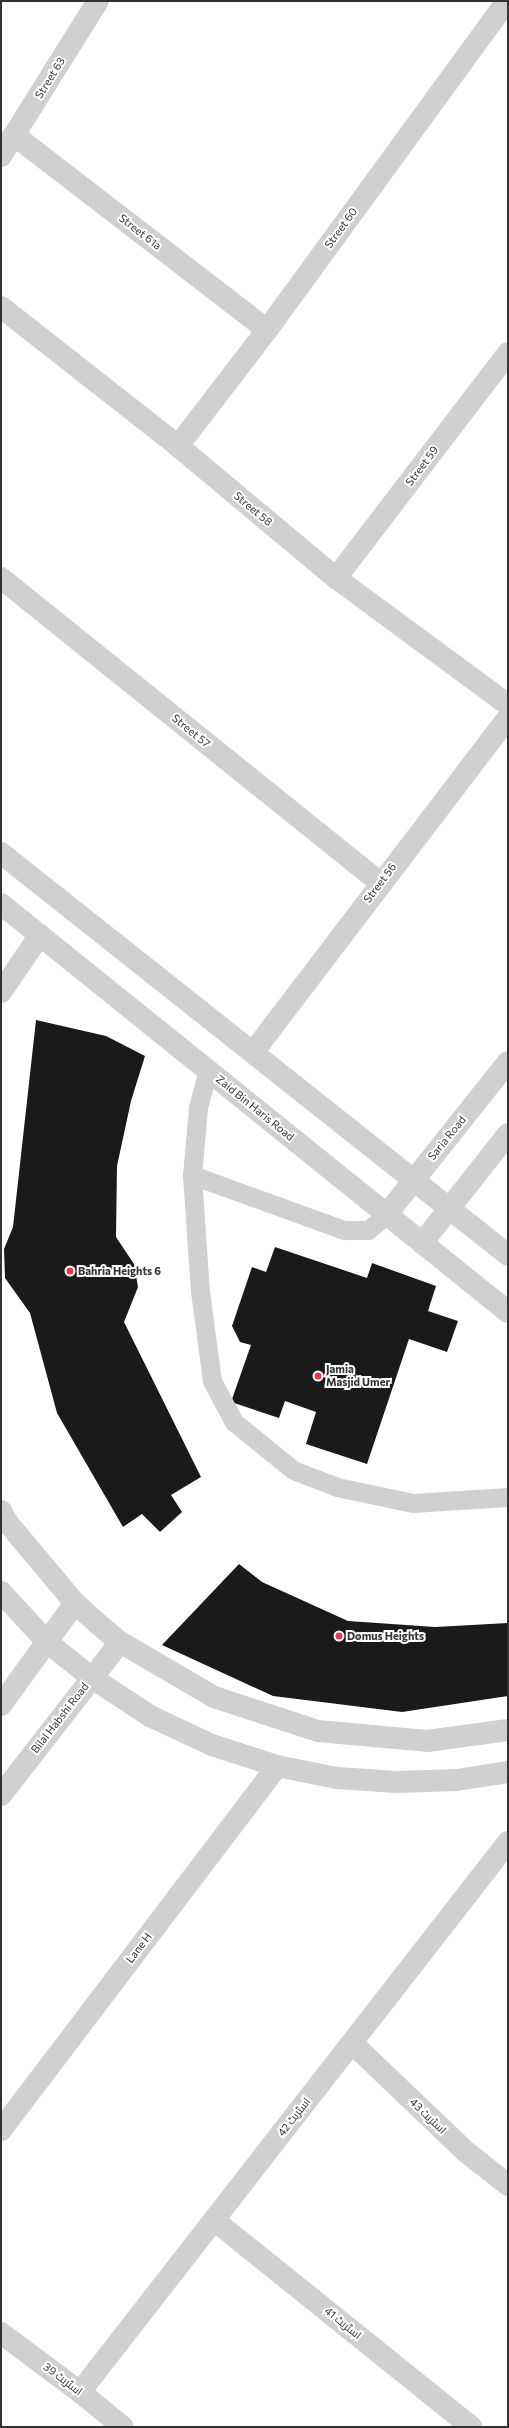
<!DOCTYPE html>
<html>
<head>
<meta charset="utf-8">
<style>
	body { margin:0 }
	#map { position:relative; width:509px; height:2428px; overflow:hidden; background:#fff; font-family:Commissioner,Cairo,sans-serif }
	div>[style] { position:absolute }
	.building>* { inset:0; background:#1a1a1a }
	.service>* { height:19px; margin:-9.5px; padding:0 9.5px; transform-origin:9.5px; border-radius:9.5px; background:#d0d0d0 }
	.minor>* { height:22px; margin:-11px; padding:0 11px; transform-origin:11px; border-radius:11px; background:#d0d0d0 }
	.tertiary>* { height:22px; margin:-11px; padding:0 11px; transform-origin:11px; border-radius:11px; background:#d0d0d0 }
	.dots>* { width:11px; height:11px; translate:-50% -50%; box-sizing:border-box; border:2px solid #fff; border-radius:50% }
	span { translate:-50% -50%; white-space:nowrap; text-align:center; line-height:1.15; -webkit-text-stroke:4px #fff; paint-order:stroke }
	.street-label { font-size:11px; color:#333 }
	.poi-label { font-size:11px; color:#333; font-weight:700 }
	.left { translate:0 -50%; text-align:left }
	.frame { position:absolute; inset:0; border:2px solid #333; pointer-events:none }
</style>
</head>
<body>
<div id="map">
	<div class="building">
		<i style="clip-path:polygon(36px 1020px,106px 1036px,145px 1056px,131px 1101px,117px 1166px,116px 1237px,134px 1264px,138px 1287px,124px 1322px,201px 1477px,171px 1495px,182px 1512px,160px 1532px,142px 1514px,123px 1527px,57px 1413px,30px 1313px,5px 1278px,4px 1249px,13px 1227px)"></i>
		<i style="clip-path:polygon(275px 1247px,367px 1278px,372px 1263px,436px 1286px,428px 1311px,458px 1321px,447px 1352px,409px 1339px,367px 1464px,306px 1444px,316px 1412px,285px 1401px,279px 1418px,231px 1402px,251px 1345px,240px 1342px,232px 1326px,252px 1267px,266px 1272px)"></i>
		<i style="clip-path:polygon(239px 1564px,262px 1582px,348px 1621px,435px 1627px,508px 1623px,508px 1696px,402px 1712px,273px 1696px,162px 1645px)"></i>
	</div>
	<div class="service">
		<i style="left:208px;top:1070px;width:39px;rotate:105deg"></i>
		<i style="left:198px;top:1108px;width:67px;rotate:95.1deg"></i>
		<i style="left:192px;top:1175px;width:116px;rotate:86.1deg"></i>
		<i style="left:200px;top:1291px;width:91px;rotate:82.4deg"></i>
		<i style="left:212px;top:1381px;width:47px;rotate:61.8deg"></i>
		<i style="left:234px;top:1422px;width:76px;rotate:39.1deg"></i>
		<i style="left:293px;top:1470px;width:47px;rotate:21.1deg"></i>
		<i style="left:337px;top:1487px;width:78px;rotate:11.9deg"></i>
		<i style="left:413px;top:1503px;width:95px;rotate:-3.6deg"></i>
		<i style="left:192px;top:1175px;width:162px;rotate:19.9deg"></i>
		<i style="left:344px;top:1230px;width:24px"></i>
		<i style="left:368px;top:1230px;width:25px;rotate:-40deg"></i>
	</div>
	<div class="minor">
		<i style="left:14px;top:135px;width:319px;rotate:37.6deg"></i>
		<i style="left:1px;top:156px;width:183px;rotate:-58deg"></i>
		<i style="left:1px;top:307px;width:225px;rotate:38.1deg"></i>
		<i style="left:178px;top:446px;width:206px;rotate:39.9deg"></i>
		<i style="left:336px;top:578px;width:214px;rotate:36.4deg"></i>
		<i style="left:178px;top:446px;width:146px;rotate:-52.5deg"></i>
		<i style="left:267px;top:330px;width:399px;rotate:-53.9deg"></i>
		<i style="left:1px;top:578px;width:486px;rotate:38.8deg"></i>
		<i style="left:336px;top:578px;width:283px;rotate:-52.6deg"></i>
		<i style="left:254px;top:1051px;width:420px;rotate:-52.7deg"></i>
		<i style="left:387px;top:1214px;width:194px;rotate:-51.5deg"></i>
		<i style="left:422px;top:1243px;width:139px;rotate:-51.7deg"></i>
		<i style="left:352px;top:2043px;width:156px;rotate:43.7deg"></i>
		<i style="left:465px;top:2151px;width:55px;rotate:38.3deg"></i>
		<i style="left:1px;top:2130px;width:457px;rotate:-52.8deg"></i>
		<i style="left:214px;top:2220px;width:330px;rotate:38.8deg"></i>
		<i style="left:1px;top:2333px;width:99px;rotate:36.8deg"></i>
		<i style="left:80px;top:2392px;width:55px;rotate:39.1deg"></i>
		<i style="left:80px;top:2392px;width:697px;rotate:-52.11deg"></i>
	</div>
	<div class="tertiary">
		<i style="left:1px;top:853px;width:647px;rotate:38.41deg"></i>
		<i style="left:1px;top:904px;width:651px;rotate:38.82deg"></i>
		<i style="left:1px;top:992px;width:69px;rotate:-55.6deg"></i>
		<i style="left:1px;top:1511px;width:13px;rotate:61deg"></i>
		<i style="left:7px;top:1522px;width:106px;rotate:50deg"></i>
		<i style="left:75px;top:1603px;width:30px;rotate:42deg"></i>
		<i style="left:97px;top:1623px;width:30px;rotate:40deg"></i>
		<i style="left:120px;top:1642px;width:109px;rotate:30.3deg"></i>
		<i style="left:214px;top:1697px;width:109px;rotate:18.1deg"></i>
		<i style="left:318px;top:1731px;width:109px;rotate:5.2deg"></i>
		<i style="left:427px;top:1741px;width:82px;rotate:-7.7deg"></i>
		<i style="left:1px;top:1592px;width:68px;rotate:47.4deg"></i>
		<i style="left:47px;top:1642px;width:58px;rotate:38.7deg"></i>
		<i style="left:92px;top:1678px;width:69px;rotate:33.2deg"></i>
		<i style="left:150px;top:1716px;width:68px;rotate:25.1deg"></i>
		<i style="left:212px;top:1745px;width:68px;rotate:17.9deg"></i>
		<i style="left:277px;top:1766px;width:61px;rotate:11.3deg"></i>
		<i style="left:337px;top:1778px;width:60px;rotate:3.8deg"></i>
		<i style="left:397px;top:1782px;width:60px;rotate:-1.9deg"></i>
		<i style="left:457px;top:1780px;width:52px;rotate:-8.9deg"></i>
		<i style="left:1px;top:1705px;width:126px;rotate:-54deg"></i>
		<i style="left:1px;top:1795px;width:194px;rotate:-52.1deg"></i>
	</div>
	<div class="dots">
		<i style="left:70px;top:1271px;background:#e63946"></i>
		<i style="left:318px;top:1376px;background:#e63946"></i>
		<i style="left:339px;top:1636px;background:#e63946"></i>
	</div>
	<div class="street-label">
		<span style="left:50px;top:78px;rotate:-58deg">Street 63</span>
		<span style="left:341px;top:228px;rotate:-54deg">Street 60</span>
		<span style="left:140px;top:232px;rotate:38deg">Street 61a</span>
		<span style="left:422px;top:466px;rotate:-53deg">Street 59</span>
		<span style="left:253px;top:509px;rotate:40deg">Street 58</span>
		<span style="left:191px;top:731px;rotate:39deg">Street 57</span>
		<span style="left:380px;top:883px;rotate:-53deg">Street 56</span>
		<span style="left:255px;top:1108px;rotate:39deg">Zaid Bin Haris Road</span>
		<span style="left:447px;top:1138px;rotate:-51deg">Saria Road</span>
		<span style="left:60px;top:1718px;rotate:-52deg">Bilal Habshi Road</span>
		<span style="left:139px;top:1948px;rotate:-53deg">Lane H</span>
		<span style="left:428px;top:2116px;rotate:44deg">اسٹریٹ 43</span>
		<span style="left:294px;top:2117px;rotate:-52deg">اسٹریٹ 42</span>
		<span style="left:343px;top:2323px;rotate:39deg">اسٹریٹ 41</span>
		<span style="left:63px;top:2379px;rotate:37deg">اسٹریٹ 39</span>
	</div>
	<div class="poi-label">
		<span class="left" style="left:78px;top:1271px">Bahria Heights 6</span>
		<span class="left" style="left:326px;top:1376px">Jamia<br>Masjid Umer</span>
		<span class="left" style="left:347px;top:1636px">Domus Heights</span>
	</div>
	<div class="frame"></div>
</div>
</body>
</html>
